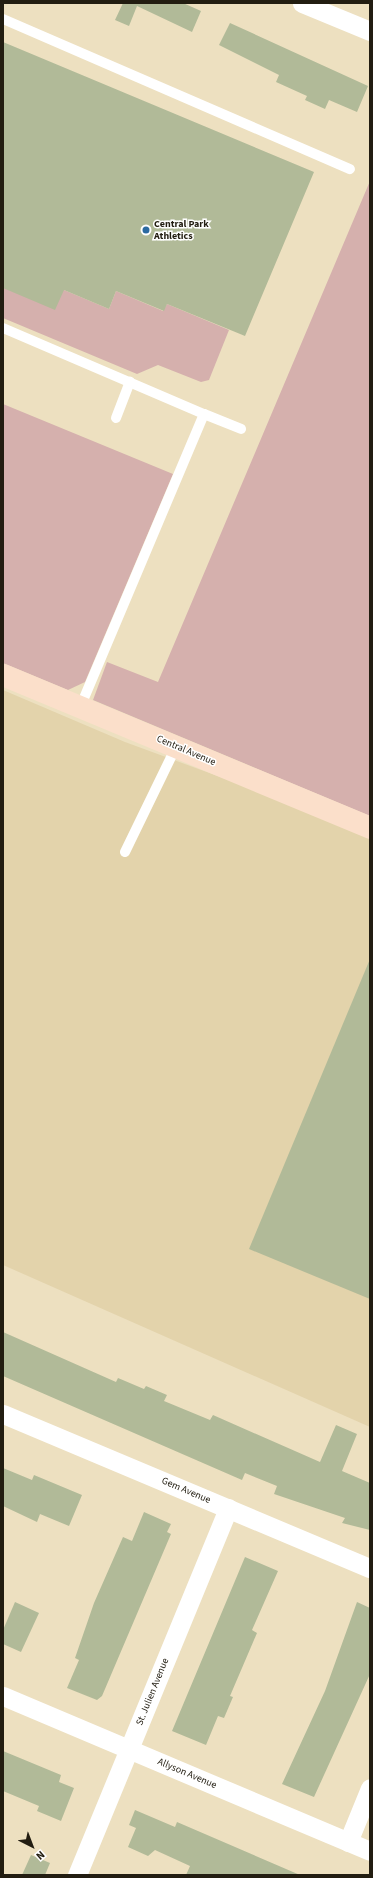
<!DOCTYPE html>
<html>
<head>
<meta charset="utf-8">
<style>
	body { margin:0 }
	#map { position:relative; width:373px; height:1878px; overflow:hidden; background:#ede0c0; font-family:"Source Sans 3",sans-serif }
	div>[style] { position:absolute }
	.built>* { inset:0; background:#e3d3ab }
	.green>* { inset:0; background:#d5b0ad }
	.building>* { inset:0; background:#b1ba98 }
	.lane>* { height:10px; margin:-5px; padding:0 5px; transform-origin:5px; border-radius:5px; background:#fff }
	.street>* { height:19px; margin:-9.5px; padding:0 9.5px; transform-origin:9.5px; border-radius:9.5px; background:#fff }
	.secondary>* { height:22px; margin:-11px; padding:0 11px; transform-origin:11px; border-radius:11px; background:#fbdfca }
	.dots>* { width:11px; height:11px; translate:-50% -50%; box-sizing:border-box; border:2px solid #fff; border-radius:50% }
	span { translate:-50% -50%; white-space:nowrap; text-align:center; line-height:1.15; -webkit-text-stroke:3px #fff; paint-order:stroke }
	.poi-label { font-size:10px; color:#221d11; font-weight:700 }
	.left { translate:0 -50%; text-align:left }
	.street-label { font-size:10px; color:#221d11 }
	.frame { position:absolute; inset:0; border:4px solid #221d11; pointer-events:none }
	.north { position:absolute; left:12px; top:1826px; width:40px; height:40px; -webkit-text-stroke:3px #fff; paint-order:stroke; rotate:138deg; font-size:11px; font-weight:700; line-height:16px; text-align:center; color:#221d11 }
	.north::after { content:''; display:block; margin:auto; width:14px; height:18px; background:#221d11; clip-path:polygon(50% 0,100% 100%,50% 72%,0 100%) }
</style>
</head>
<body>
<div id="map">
	<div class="built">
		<i style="clip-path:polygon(3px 690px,125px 742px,253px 789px,370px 838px,370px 1427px,3px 1265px)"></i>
	</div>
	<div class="green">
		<i style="clip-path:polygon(370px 181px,370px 816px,93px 700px,107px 662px,158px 682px)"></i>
		<i style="clip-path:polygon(3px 288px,64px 290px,109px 309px,116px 291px,163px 311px,167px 304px,229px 330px,209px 380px,201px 382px,158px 365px,137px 374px,3px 318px)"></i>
		<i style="clip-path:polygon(3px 404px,173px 474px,85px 682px,68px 690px,3px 663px)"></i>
	</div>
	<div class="building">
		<i style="clip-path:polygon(123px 3px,183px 3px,201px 11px,192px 32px,137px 6px,129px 26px,115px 20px)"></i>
		<i style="clip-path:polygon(230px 23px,368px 86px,357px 112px,329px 100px,325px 109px,305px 100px,307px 96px,276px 82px,279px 75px,219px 45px)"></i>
		<i style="clip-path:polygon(3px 42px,314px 172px,245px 336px,167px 304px,164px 311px,116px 291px,109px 309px,64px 290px,55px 310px,3px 288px)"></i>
		<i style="clip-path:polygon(370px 959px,370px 1299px,249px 1249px)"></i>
		<i style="clip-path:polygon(3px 1332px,116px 1382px,118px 1378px,144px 1389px,146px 1386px,167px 1395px,164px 1401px,210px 1420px,213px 1415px,320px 1462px,336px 1425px,357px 1434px,342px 1471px,370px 1483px,370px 1530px,342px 1523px,345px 1518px,274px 1494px,277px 1486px,245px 1473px,242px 1480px,3px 1376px)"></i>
		<i style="clip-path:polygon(3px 1468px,32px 1480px,34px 1475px,82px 1495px,69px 1526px,40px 1514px,37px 1522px,3px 1506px)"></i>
		<i style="clip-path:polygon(144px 1512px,171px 1524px,167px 1532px,171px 1534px,102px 1696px,97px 1700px,67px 1688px,79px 1660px,75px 1658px,94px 1603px,123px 1537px,132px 1541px)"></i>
		<i style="clip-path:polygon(245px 1557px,278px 1571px,252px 1630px,257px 1633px,230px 1696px,233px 1697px,224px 1718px,218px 1716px,206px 1745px,172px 1731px)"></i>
		<i style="clip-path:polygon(15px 1602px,39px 1613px,21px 1652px,3px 1644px,3px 1630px)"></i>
		<i style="clip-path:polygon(357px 1602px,370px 1608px,370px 1674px,314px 1797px,282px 1784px,325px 1691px)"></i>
		<i style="clip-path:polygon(3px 1751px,61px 1775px,59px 1782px,74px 1788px,61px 1821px,37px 1811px,39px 1806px,3px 1791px)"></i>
		<i style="clip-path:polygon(135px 1810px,175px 1827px,177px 1822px,300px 1875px,186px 1875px,190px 1866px,155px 1850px,148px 1856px,128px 1847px,136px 1828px,129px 1825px)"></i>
		<i style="clip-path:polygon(31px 1855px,50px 1863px,45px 1875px,22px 1875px)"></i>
	</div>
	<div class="lane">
		<i style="left:3px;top:19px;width:378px;rotate:23.4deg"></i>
		<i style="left:3px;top:328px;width:219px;rotate:23.2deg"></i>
		<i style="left:204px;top:414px;width:318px;rotate:112.9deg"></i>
		<i style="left:204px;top:414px;width:40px;rotate:22deg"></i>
		<i style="left:116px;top:418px;width:39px;rotate:-69deg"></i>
		<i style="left:125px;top:852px;width:117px;rotate:-64.1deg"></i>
	</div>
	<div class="street">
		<i style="left:302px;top:3px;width:74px;rotate:22.4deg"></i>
		<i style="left:3px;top:1414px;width:398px;rotate:22.8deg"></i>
		<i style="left:3px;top:1696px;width:398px;rotate:22.9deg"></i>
		<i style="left:348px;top:1842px;width:58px;rotate:-67.8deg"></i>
		<i style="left:77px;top:1875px;width:397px;rotate:-67.6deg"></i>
	</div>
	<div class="secondary">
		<i style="left:3px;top:675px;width:398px;rotate:22.6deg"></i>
	</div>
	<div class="dots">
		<i style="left:146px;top:230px;background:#2b6aa1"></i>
	</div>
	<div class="poi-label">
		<span class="left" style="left:154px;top:230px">Central Park<br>Athletics</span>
	</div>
	<div class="street-label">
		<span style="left:186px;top:751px;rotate:23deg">Central Avenue</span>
		<span style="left:186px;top:1491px;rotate:23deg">Gem Avenue</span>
		<span style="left:153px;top:1692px;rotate:-68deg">St. Julien Avenue</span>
		<span style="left:187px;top:1774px;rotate:23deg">Allyson Avenue</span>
	</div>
	<div class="frame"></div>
	<div class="north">N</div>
</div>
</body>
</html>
